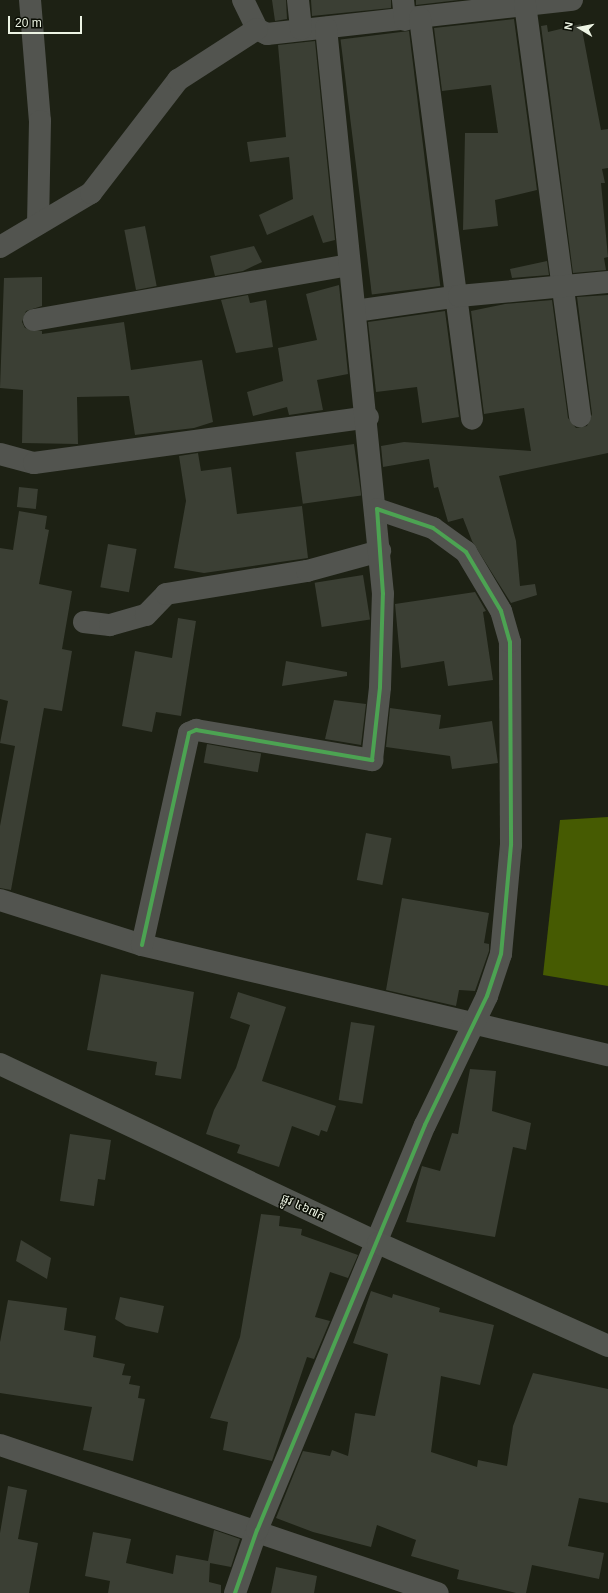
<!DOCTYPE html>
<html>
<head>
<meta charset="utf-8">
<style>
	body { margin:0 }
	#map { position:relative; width:608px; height:1593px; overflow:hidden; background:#1d2114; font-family:Helvetica,"Noto Sans Khmer",sans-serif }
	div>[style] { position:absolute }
	.water>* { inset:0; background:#465b02 }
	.building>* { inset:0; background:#3b3f34; transform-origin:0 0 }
	.street>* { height:22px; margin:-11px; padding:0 11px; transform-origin:11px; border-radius:11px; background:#52544f }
	.secondary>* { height:22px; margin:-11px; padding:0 11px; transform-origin:11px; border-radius:11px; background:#535650 }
	.cycleway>* { height:4px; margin:-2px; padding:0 2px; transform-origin:2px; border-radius:2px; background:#4ca352 }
	span { translate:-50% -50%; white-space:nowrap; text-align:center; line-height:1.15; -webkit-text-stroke:3px #0b0e05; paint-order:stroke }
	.street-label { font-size:12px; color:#edf4e4 }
	.north { position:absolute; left:560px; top:8px; width:40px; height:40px; -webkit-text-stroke:3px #0b0e05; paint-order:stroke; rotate:280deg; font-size:11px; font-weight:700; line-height:16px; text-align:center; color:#edf4e4 }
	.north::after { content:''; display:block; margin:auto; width:14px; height:18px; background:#edf4e4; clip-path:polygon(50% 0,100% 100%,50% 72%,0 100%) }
	.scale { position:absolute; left:8px; top:16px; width:74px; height:18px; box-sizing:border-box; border:2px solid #edf4e4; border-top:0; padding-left:5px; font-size:12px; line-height:14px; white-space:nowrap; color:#edf4e4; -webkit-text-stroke:3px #0b0e05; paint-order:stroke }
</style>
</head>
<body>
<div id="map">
	<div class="water">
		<i style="clip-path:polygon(608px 817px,608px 986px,543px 975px,560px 820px)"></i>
	</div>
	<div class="building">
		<i style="clip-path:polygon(272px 0,286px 0,287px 19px,275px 21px)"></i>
		<i style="clip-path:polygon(311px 0,391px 0,391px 8px,312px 16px)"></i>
		<i style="clip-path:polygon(416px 0,459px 0,416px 5px)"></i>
		<i style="clip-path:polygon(514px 19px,537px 190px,495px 200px,498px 226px,463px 230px,465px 133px,498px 133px,491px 85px,442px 91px,434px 28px)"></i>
		<i style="clip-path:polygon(581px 24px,601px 130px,608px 129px,608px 168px,602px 169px,605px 183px,601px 183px,608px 257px,604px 258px,606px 270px,573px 273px,541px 26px,547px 25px,548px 32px)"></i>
		<i style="left:409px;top:31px;width:257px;height:69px;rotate:83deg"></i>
		<i style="clip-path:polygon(315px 41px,335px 240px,323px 243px,313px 215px,267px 235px,259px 215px,293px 199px,289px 157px,250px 162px,247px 142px,286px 137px,278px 45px)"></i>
		<i style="left:145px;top:226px;width:61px;height:21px;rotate:79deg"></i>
		<i style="clip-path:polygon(254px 246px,262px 262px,243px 271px,215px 276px,210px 256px)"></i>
		<i style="clip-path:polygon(547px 261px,549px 275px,512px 278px,510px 269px)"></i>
		<i style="clip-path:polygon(42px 277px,42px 306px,26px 311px,22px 322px,25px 328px,42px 331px,42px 334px,124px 322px,131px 370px,202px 360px,213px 422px,194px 428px,135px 435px,129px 396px,77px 397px,78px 444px,22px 443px,23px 390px,0 388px,4px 278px)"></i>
		<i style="clip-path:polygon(339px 285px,348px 374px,317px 380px,323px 410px,289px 415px,287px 407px,253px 416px,247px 392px,283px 381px,278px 348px,317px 340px,306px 294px)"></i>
		<i style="clip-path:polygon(248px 295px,250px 303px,266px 300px,273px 347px,236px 353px,221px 300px)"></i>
		<i style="clip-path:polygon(608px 295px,608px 453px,499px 476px,516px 541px,520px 586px,535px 584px,537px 595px,511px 603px,472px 541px,463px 518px,448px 522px,438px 487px,434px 488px,429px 459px,383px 467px,381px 446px,404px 442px,531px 451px,524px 408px,484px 414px,471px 311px,505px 304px,552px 300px,568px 418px,576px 428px,587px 426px,592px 414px,577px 297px)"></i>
		<i style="clip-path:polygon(445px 311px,459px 417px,422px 423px,417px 387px,376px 392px,368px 322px)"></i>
		<i style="left:354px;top:444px;width:52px;height:59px;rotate:82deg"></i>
		<i style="clip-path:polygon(198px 453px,201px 471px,231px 467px,237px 514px,302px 506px,308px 558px,204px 573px,174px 568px,186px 501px,179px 456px)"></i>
		<i style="left:19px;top:487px;width:19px;height:20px;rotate:6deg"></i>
		<i style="clip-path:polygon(19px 511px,47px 516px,45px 529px,49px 530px,39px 584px,72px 591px,62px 649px,72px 651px,62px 711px,44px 708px,11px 890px,0 888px,0 826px,15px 746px,0 743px,8px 701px,0 699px,0 548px,13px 550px)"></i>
		<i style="left:108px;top:544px;width:29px;height:44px;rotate:10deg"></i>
		<i style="left:363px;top:575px;width:45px;height:49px;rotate:81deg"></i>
		<i style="clip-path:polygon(475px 592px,486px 611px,483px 612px,493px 680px,448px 686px,444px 661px,401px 668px,395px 604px)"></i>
		<i style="clip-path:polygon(178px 618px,196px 621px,181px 716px,156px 712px,152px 732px,122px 726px,135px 651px,172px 658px)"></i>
		<i style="clip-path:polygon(286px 661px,347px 672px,347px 676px,282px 686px)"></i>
		<i style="clip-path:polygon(334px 700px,366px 704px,361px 745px,325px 739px)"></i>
		<i style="clip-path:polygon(390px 708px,441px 715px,439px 729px,492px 721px,498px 763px,452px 769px,450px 756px,386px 747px)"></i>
		<i style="left:207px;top:744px;width:55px;height:19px;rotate:10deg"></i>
		<i style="left:366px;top:833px;width:26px;height:48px;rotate:11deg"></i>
		<i style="clip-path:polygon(402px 898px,489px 913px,484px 943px,489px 944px,489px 951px,475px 991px,459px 990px,456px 1006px,386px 990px)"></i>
		<i style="clip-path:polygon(101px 974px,194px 992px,181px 1079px,155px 1075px,157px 1062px,87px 1050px)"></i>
		<i style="clip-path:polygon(238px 992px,286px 1007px,262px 1081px,336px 1106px,327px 1132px,321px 1130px,319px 1136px,292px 1126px,279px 1167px,237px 1153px,240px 1145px,206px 1134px,214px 1110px,236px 1068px,250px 1025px,230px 1018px)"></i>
		<i style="left:351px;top:1022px;width:24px;height:79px;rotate:9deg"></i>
		<i style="clip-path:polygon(470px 1069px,496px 1071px,492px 1111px,531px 1123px,526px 1150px,513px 1147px,495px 1237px,406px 1222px,422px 1166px,440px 1171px,452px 1133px,458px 1134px)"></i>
		<i style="clip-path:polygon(70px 1134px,111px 1140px,105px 1180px,98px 1179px,94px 1206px,60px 1201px)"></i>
		<i style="clip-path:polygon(261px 1214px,280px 1216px,279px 1226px,302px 1229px,301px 1235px,358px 1255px,348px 1278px,330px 1272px,315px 1317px,330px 1321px,314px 1359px,307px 1357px,272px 1461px,223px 1450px,228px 1422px,210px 1418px,240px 1337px)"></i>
		<i style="clip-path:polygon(21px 1240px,51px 1258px,47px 1279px,16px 1261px)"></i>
		<i style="clip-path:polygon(371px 1291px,392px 1298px,393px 1294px,440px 1308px,439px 1312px,494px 1325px,480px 1385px,441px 1376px,431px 1452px,477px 1467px,478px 1460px,507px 1466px,513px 1426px,533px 1373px,608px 1389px,608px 1503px,579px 1498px,568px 1546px,604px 1553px,599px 1579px,532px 1565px,526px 1593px,516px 1593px,457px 1579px,459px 1570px,411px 1556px,416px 1540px,377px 1525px,371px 1547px,313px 1532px,276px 1518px,303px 1451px,330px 1456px,332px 1450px,348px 1456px,355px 1413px,375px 1416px,388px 1354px,353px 1343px)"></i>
		<i style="clip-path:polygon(120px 1297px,164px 1306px,158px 1333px,126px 1326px,115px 1319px)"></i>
		<i style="clip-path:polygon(8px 1300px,67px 1308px,64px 1330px,96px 1336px,93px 1357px,125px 1364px,122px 1375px,131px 1376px,129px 1384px,140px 1386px,138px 1398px,145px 1399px,133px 1461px,83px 1450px,92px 1407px,0 1393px,0 1342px)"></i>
		<i style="clip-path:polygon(8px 1486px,27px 1490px,18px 1539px,38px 1543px,29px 1593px,0 1593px,0 1533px)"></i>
		<i style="clip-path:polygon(214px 1530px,240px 1539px,231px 1567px,210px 1563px,209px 1582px,221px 1585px,221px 1593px,108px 1593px,110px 1581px,85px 1576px,93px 1532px,131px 1539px,126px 1563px,173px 1574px,176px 1555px,208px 1561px)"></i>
		<i style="clip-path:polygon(276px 1567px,317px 1576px,314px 1593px,271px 1593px)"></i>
	</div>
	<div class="street">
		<i style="left:30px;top:0;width:121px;rotate:85.3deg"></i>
		<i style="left:40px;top:121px;width:103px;rotate:91.1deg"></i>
		<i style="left:243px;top:0;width:32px;rotate:64deg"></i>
		<i style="left:257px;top:29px;width:11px;rotate:27deg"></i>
		<i style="left:267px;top:34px;width:307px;rotate:-6.4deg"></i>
		<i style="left:298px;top:0;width:29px;rotate:84deg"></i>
		<i style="left:403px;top:0;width:20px;rotate:84deg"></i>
		<i style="left:525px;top:4px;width:416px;rotate:82.4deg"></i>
		<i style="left:420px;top:18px;width:404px;rotate:82.6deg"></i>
		<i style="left:0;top:247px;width:106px;rotate:-30.7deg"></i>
		<i style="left:91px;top:193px;width:143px;rotate:-52.4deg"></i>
		<i style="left:178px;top:80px;width:94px;rotate:-32.8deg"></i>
		<i style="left:355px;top:311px;width:105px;rotate:-8.2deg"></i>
		<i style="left:459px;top:296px;width:150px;rotate:-5.4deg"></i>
		<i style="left:34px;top:320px;width:320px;rotate:-9.9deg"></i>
		<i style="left:0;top:454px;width:35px;rotate:15deg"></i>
		<i style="left:34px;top:463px;width:337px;rotate:-7.8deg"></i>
		<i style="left:84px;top:622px;width:26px;rotate:7deg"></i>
		<i style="left:110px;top:625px;width:37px;rotate:-16deg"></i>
		<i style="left:146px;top:615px;width:29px;rotate:-46deg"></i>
		<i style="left:166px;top:594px;width:143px;rotate:-9.3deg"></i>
		<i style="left:307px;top:571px;width:76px;rotate:-15.3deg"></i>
		<i style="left:0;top:900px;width:149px;rotate:17.6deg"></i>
		<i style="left:142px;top:945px;width:479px;rotate:13.3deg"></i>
		<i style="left:142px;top:945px;width:217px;rotate:-77.5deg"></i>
		<i style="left:189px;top:733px;width:8px;rotate:-23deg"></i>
		<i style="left:196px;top:730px;width:179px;rotate:9.7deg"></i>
		<i style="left:372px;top:760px;width:73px;rotate:-83.7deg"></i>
		<i style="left:380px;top:687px;width:93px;rotate:-88.2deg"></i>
		<i style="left:383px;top:594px;width:569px;rotate:-95.75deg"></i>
		<i style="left:0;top:1445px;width:462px;rotate:18.7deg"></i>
		<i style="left:235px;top:1593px;width:67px;rotate:-70.8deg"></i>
		<i style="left:257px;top:1530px;width:438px;rotate:-67.5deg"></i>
		<i style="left:425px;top:1125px;width:143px;rotate:-64.3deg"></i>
		<i style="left:487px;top:996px;width:44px;rotate:-71.6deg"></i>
		<i style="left:501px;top:954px;width:109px;rotate:-84.8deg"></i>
		<i style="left:511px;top:845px;width:203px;rotate:-90.3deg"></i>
		<i style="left:510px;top:642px;width:32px;rotate:-106deg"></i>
		<i style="left:501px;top:611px;width:69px;rotate:-120.7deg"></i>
		<i style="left:466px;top:552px;width:41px;rotate:-144deg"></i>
		<i style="left:433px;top:528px;width:59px;rotate:-161.3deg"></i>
	</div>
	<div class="secondary">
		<i style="left:0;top:1064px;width:418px;rotate:25.3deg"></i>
		<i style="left:378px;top:1243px;width:252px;rotate:24.1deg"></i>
	</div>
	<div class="cycleway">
		<i style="left:142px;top:945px;width:217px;rotate:-77.5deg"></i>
		<i style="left:189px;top:733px;width:8px;rotate:-23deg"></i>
		<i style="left:196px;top:730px;width:179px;rotate:9.7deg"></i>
		<i style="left:372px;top:760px;width:73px;rotate:-83.7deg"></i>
		<i style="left:380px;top:687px;width:93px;rotate:-88.2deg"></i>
		<i style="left:383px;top:594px;width:85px;rotate:-94deg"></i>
		<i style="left:377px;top:509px;width:59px;rotate:18.7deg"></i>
		<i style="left:433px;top:528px;width:41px;rotate:36deg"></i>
		<i style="left:466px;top:552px;width:69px;rotate:59.3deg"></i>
		<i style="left:501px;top:611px;width:32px;rotate:74deg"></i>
		<i style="left:510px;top:642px;width:203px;rotate:89.7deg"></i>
		<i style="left:511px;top:845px;width:109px;rotate:95.2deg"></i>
		<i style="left:501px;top:954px;width:44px;rotate:108.4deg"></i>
		<i style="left:487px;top:996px;width:143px;rotate:115.7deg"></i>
		<i style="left:425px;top:1125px;width:438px;rotate:112.5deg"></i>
		<i style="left:257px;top:1530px;width:67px;rotate:109.2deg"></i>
	</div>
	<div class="street-label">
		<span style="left:303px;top:1208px;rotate:25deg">ផ្លូវ ៤៦៧ក</span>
	</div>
	<div class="north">N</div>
	<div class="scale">20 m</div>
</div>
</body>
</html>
